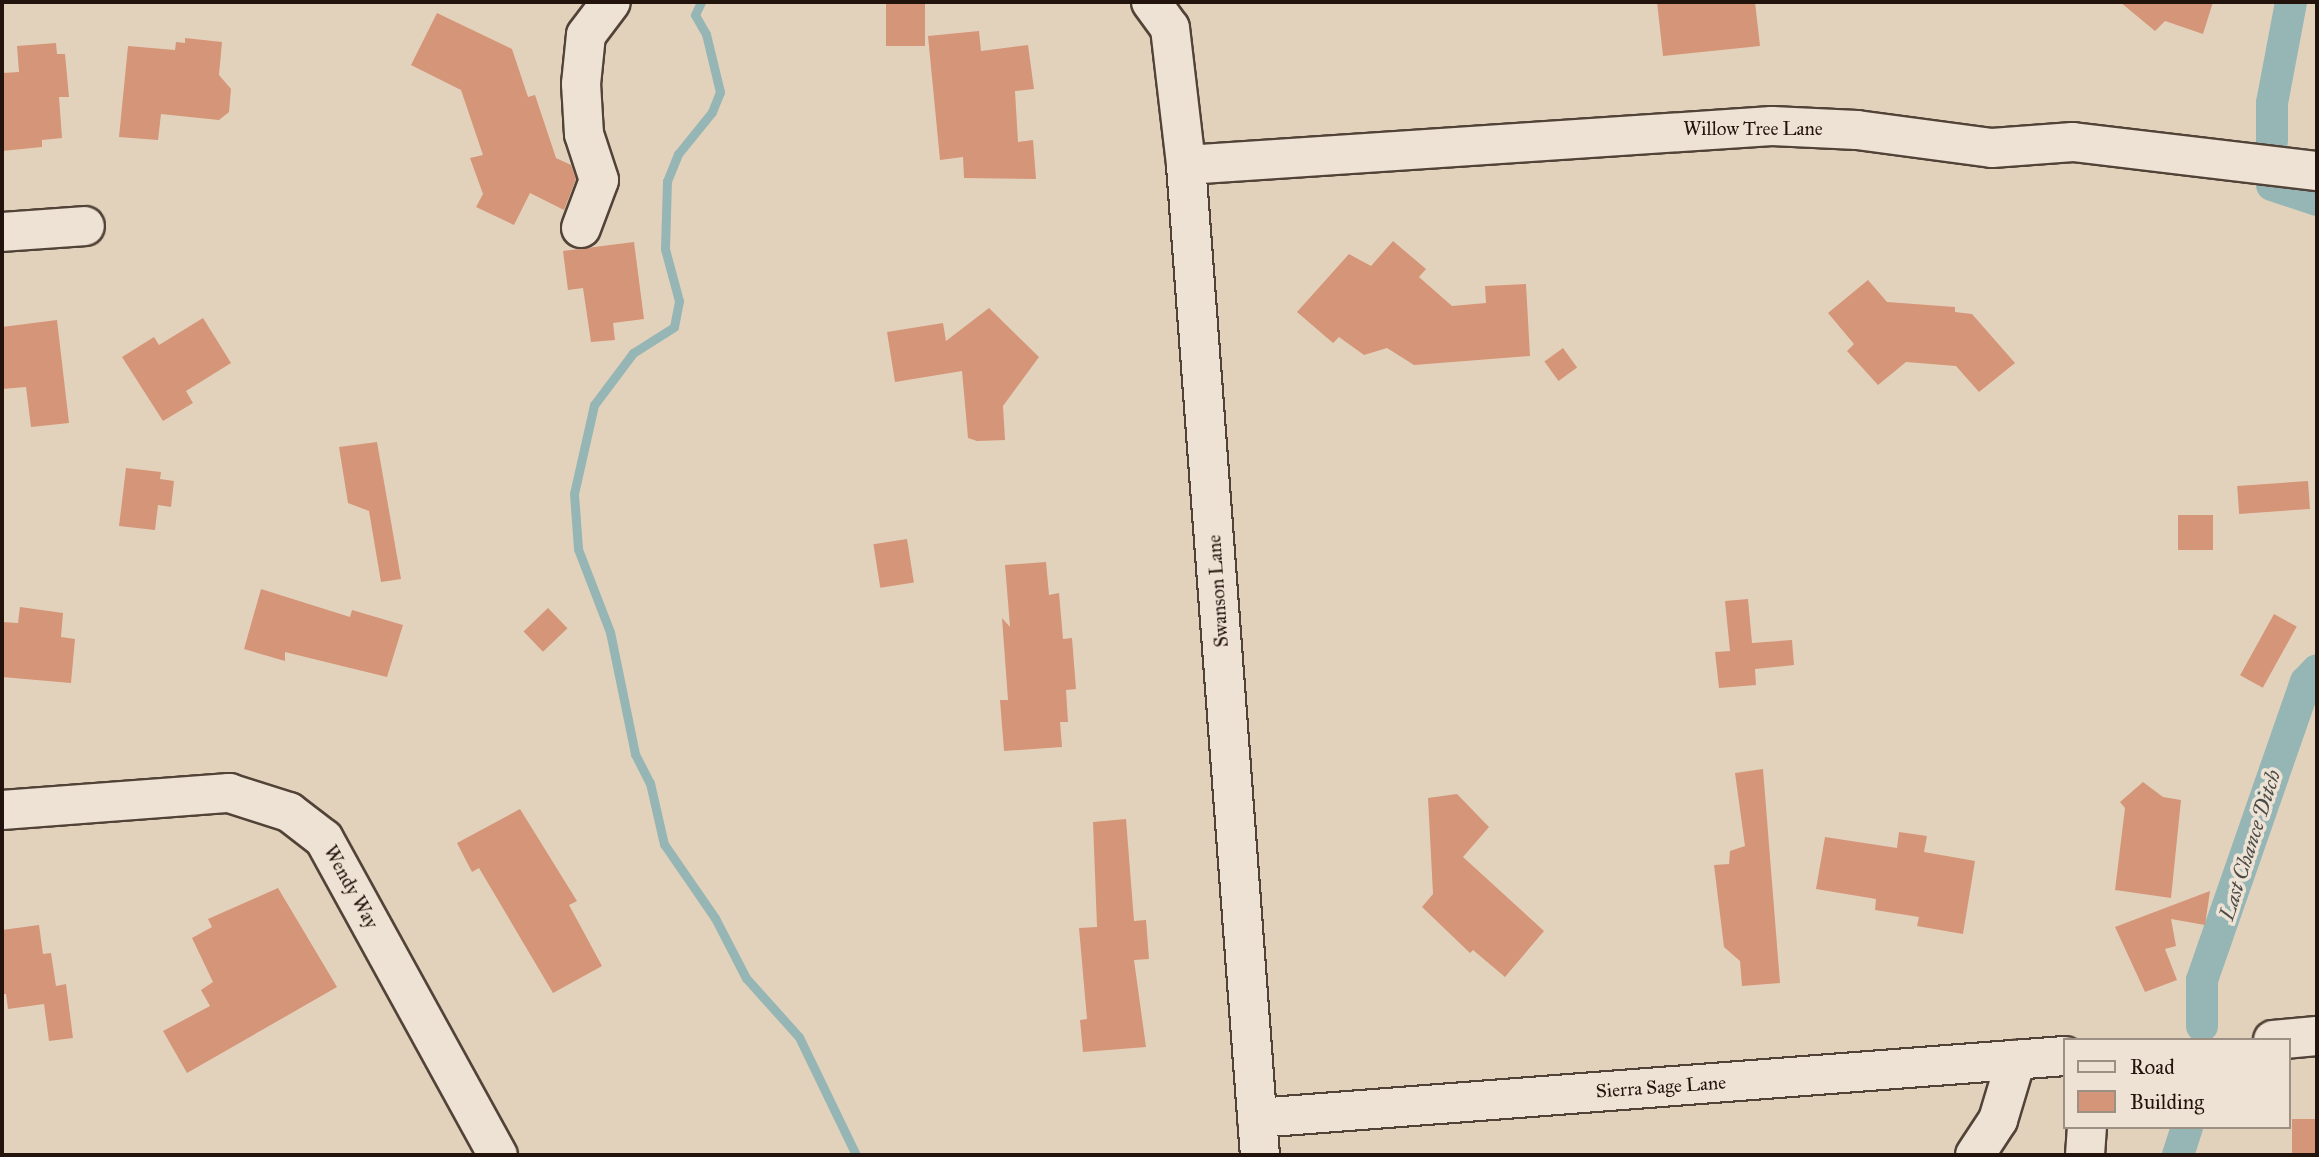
<!DOCTYPE html>
<html>
<head>
<meta charset="utf-8">
<style>
	body { margin:0 }
	#map { position:relative; width:2319px; height:1157px; overflow:hidden; background:#e3d2bb; font-family:"IM FELL Great Primer",serif }
	div>[style] { position:absolute }
	.stream>* { height:9px; margin:-4.5px; padding:0 4.5px; transform-origin:4.5px; border-radius:4.5px; background:#96b6b6 }
	.canal>* { height:32px; margin:-16px; padding:0 16px; transform-origin:16px; border-radius:16px; background:#96b6b6 }
	.building>* { inset:0; background:#d59579; transform-origin:0 0 }
	.roads { filter:drop-shadow(2px 0 #524338) drop-shadow(-2px 0 #524338) drop-shadow(0 2px #524338) drop-shadow(0 -2px #524338) }
	.minor>* { height:38px; margin:-19px; padding:0 19px; transform-origin:19px; border-radius:19px; background:#ede2d3 }
	span { translate:-50% -50%; white-space:nowrap; text-align:center; line-height:1.15; -webkit-text-stroke:7px #ede2d3; paint-order:stroke }
	.street-label { font-size:19px; color:#22130c }
	.water-label { font-size:21px; color:#4b4c48; font-style:italic }
	.frame { position:absolute; inset:0; border:4px solid #22130c; pointer-events:none }
	.legend { position:absolute; left:2063px; top:1038px; width:228px; height:91px; box-sizing:border-box; background:#ede2d3; border:2px solid #9c8f83; margin:0; padding:9px 12px; list-style:none; font-size:21px; color:#22130c }
	.legend li { display:flex; align-items:center; gap:14px; height:35px }
	.legend b { width:35px; border:2px solid #9c8f83 }
</style>
</head>
<body>
<div id="map">
	<div class="stream">
		<i style="left:701px;top:2px;width:14px;rotate:115deg"></i>
		<i style="left:695px;top:15px;width:22px;rotate:60deg"></i>
		<i style="left:706px;top:34px;width:60px;rotate:76.4deg"></i>
		<i style="left:720px;top:92px;width:22px;rotate:112deg"></i>
		<i style="left:712px;top:112px;width:54px;rotate:129deg"></i>
		<i style="left:678px;top:154px;width:29px;rotate:112deg"></i>
		<i style="left:667px;top:181px;width:68px;rotate:91.7deg"></i>
		<i style="left:665px;top:249px;width:54px;rotate:74.9deg"></i>
		<i style="left:679px;top:301px;width:26px;rotate:101deg"></i>
		<i style="left:674px;top:327px;width:49px;rotate:147.6deg"></i>
		<i style="left:633px;top:353px;width:65px;rotate:126.9deg"></i>
		<i style="left:594px;top:405px;width:91px;rotate:102.7deg"></i>
		<i style="left:574px;top:494px;width:55px;rotate:85.8deg"></i>
		<i style="left:578px;top:549px;width:89px;rotate:68.9deg"></i>
		<i style="left:610px;top:632px;width:125px;rotate:78.4deg"></i>
		<i style="left:635px;top:754px;width:33px;rotate:63deg"></i>
		<i style="left:650px;top:783px;width:63px;rotate:77.1deg"></i>
		<i style="left:664px;top:844px;width:90px;rotate:55.4deg"></i>
		<i style="left:715px;top:918px;width:68px;rotate:62.7deg"></i>
		<i style="left:746px;top:978px;width:79px;rotate:48.1deg"></i>
		<i style="left:799px;top:1037px;width:131px;rotate:64.2deg"></i>
	</div>
	<div class="canal">
		<i style="left:2272px;top:141px;width:38px;rotate:-90deg"></i>
		<i style="left:2272px;top:103px;width:103px;rotate:-79.3deg"></i>
		<i style="left:2272px;top:185px;width:47px;rotate:18.4deg"></i>
		<i style="left:2202px;top:1026px;width:46px;rotate:-90deg"></i>
		<i style="left:2202px;top:980px;width:316px;rotate:-70.8deg"></i>
		<i style="left:2306px;top:682px;width:16px;rotate:-47deg"></i>
		<i style="left:2178px;top:1155px;width:29px;rotate:-72deg"></i>
	</div>
	<div class="building">
		<i style="left:886px;top:2px;width:39px;height:44px"></i>
		<i style="clip-path:polygon(1657px 2px,1755px 2px,1760px 46px,1663px 56px)"></i>
		<i style="clip-path:polygon(2120px 2px,2213px 2px,2203px 34px,2165px 21px,2155px 31px)"></i>
		<i style="clip-path:polygon(437px 13px,512px 49px,528px 97px,535px 95px,556px 158px,571px 165px,576px 179px,564px 210px,530px 193px,514px 225px,476px 207px,483px 194px,470px 158px,483px 155px,461px 90px,411px 65px)"></i>
		<i style="clip-path:polygon(979px 31px,981px 51px,1028px 45px,1034px 89px,1015px 91px,1018px 142px,1033px 140px,1036px 179px,964px 178px,963px 157px,940px 160px,928px 36px)"></i>
		<i style="clip-path:polygon(185px 38px,222px 42px,219px 75px,231px 89px,229px 112px,219px 120px,161px 114px,158px 140px,119px 137px,128px 46px,175px 50px,176px 42px,185px 43px)"></i>
		<i style="clip-path:polygon(56px 43px,57px 54px,65px 54px,69px 97px,59px 97px,62px 138px,42px 140px,42px 147px,2px 151px,2px 73px,19px 72px,17px 46px)"></i>
		<i style="clip-path:polygon(1393px 241px,1426px 269px,1419px 277px,1452px 306px,1486px 303px,1485px 286px,1526px 284px,1530px 356px,1414px 365px,1387px 348px,1364px 355px,1339px 337px,1333px 343px,1297px 312px,1349px 254px,1371px 266px)"></i>
		<i style="clip-path:polygon(634px 242px,644px 319px,613px 323px,615px 340px,591px 342px,583px 288px,568px 290px,563px 251px)"></i>
		<i style="clip-path:polygon(1868px 280px,1887px 302px,1955px 307px,1955px 312px,1972px 314px,2015px 363px,1979px 392px,1956px 366px,1906px 362px,1878px 385px,1847px 351px,1854px 344px,1828px 313px)"></i>
		<i style="clip-path:polygon(989px 308px,1039px 357px,1003px 406px,1005px 440px,977px 441px,968px 438px,962px 371px,895px 382px,887px 332px,943px 323px,946px 341px)"></i>
		<i style="clip-path:polygon(203px 318px,231px 363px,186px 391px,193px 403px,163px 421px,122px 357px,154px 337px,159px 345px)"></i>
		<i style="clip-path:polygon(57px 320px,69px 423px,31px 427px,26px 387px,2px 389px,2px 327px)"></i>
		<i style="left:1563px;top:348px;width:24px;height:23px;rotate:54deg"></i>
		<i style="clip-path:polygon(377px 442px,401px 579px,381px 582px,369px 511px,348px 503px,339px 447px)"></i>
		<i style="clip-path:polygon(126px 468px,161px 472px,160px 479px,174px 481px,171px 507px,158px 505px,155px 530px,119px 526px)"></i>
		<i style="left:2308px;top:481px;width:28px;height:71px;rotate:86deg"></i>
		<i style="left:2213px;top:515px;width:35px;height:35px;rotate:90deg"></i>
		<i style="left:907px;top:539px;width:44px;height:34px;rotate:81deg"></i>
		<i style="clip-path:polygon(1046px 562px,1049px 595px,1059px 593px,1063px 639px,1072px 638px,1076px 689px,1066px 690px,1068px 722px,1060px 722px,1062px 747px,1004px 751px,1000px 700px,1008px 700px,1002px 618px,1010px 627px,1005px 565px)"></i>
		<i style="clip-path:polygon(261px 589px,350px 617px,352px 610px,403px 625px,387px 677px,285px 652px,285px 661px,244px 649px)"></i>
		<i style="clip-path:polygon(1748px 599px,1752px 643px,1792px 640px,1794px 665px,1755px 669px,1756px 685px,1719px 688px,1715px 652px,1730px 651px,1725px 601px)"></i>
		<i style="clip-path:polygon(20px 607px,63px 613px,61px 637px,75px 639px,71px 683px,2px 677px,2px 622px,18px 623px)"></i>
		<i style="left:548px;top:608px;width:28px;height:34px;rotate:46deg"></i>
		<i style="left:2274px;top:614px;width:26px;height:70px;rotate:29deg"></i>
		<i style="clip-path:polygon(1763px 769px,1780px 983px,1742px 986px,1740px 961px,1724px 947px,1714px 865px,1729px 864px,1730px 851px,1745px 846px,1735px 773px)"></i>
		<i style="clip-path:polygon(2143px 782px,2163px 797px,2181px 800px,2171px 898px,2115px 890px,2125px 808px,2120px 802px)"></i>
		<i style="clip-path:polygon(1457px 794px,1489px 827px,1463px 857px,1544px 931px,1505px 977px,1473px 950px,1470px 953px,1422px 907px,1433px 894px,1428px 798px)"></i>
		<i style="clip-path:polygon(520px 809px,577px 901px,569px 905px,602px 966px,553px 993px,479px 868px,472px 872px,457px 843px)"></i>
		<i style="clip-path:polygon(1126px 819px,1134px 921px,1146px 920px,1149px 959px,1134px 960px,1146px 1047px,1083px 1052px,1080px 1020px,1087px 1019px,1079px 928px,1097px 927px,1093px 822px)"></i>
		<i style="clip-path:polygon(1899px 832px,1927px 836px,1924px 852px,1975px 861px,1963px 934px,1917px 926px,1919px 917px,1875px 910px,1876px 899px,1816px 889px,1825px 837px,1897px 848px)"></i>
		<i style="clip-path:polygon(278px 888px,337px 987px,187px 1073px,163px 1031px,210px 1006px,201px 990px,213px 982px,192px 938px,212px 927px,208px 919px)"></i>
		<i style="clip-path:polygon(2210px 891px,2205px 925px,2171px 919px,2176px 946px,2165px 949px,2177px 980px,2145px 992px,2115px 927px)"></i>
		<i style="clip-path:polygon(39px 925px,43px 954px,51px 953px,56px 986px,66px 984px,73px 1038px,49px 1041px,44px 1004px,8px 1009px,6px 994px,2px 994px,2px 930px)"></i>
		<i style="left:2317px;top:1119px;width:36px;height:25px;rotate:90deg"></i>
	</div>
	<div class="roads">
		<div class="minor">
			<i style="left:1151px;top:2px;width:32px;rotate:54deg"></i>
			<i style="left:1170px;top:28px;width:138px;rotate:83.3deg"></i>
			<i style="left:1186px;top:165px;width:993px;rotate:85.73deg"></i>
			<i style="left:1186px;top:165px;width:587px;rotate:-3.81deg"></i>
			<i style="left:1772px;top:126px;width:85px;rotate:2.7deg"></i>
			<i style="left:1857px;top:130px;width:136px;rotate:7.6deg"></i>
			<i style="left:1992px;top:148px;width:81px;rotate:-4.2deg"></i>
			<i style="left:2073px;top:142px;width:246px;rotate:6.8deg"></i>
			<i style="left:581px;top:228px;width:51px;rotate:-69.4deg"></i>
			<i style="left:599px;top:180px;width:48px;rotate:-108.1deg"></i>
			<i style="left:584px;top:134px;width:50px;rotate:-93.4deg"></i>
			<i style="left:581px;top:84px;width:49px;rotate:-84.2deg"></i>
			<i style="left:586px;top:35px;width:41px;rotate:-52.9deg"></i>
			<i style="left:2px;top:232px;width:83px;rotate:-4.1deg"></i>
			<i style="left:2px;top:810px;width:228px;rotate:-4.3deg"></i>
			<i style="left:229px;top:793px;width:63px;rotate:17.6deg"></i>
			<i style="left:289px;top:812px;width:44px;rotate:37.6deg"></i>
			<i style="left:324px;top:839px;width:361px;rotate:61.2deg"></i>
			<i style="left:2273px;top:1040px;width:44px;rotate:-5.2deg"></i>
			<i style="left:1257px;top:1118px;width:810px;rotate:-4.39deg"></i>
			<i style="left:1975px;top:1155px;width:42px;rotate:-56.7deg"></i>
			<i style="left:1998px;top:1120px;width:63px;rotate:-73.3deg"></i>
			<i style="left:2085px;top:1155px;width:28px;rotate:-86deg"></i>
		</div>
	</div>
	<div class="street-label">
		<span style="left:1753px;top:129px">Willow Tree Lane</span>
		<span style="left:1218px;top:591px;rotate:-94deg">Swanson Lane</span>
		<span style="left:351px;top:887px;rotate:61deg">Wendy Way</span>
		<span style="left:1661px;top:1087px;rotate:-4deg">Sierra Sage Lane</span>
	</div>
	<div class="water-label">
		<span style="left:2250px;top:845px;rotate:-72deg">Last Chance Ditch</span>
	</div>
	<div class="frame"></div>
	<ul class="legend">
	<li><b style="height:9px;background:#ede2d3"></b>Road</li>
	<li><b style="height:19px;background:#d59579"></b>Building</li>
	</ul>
</div>
</body>
</html>
